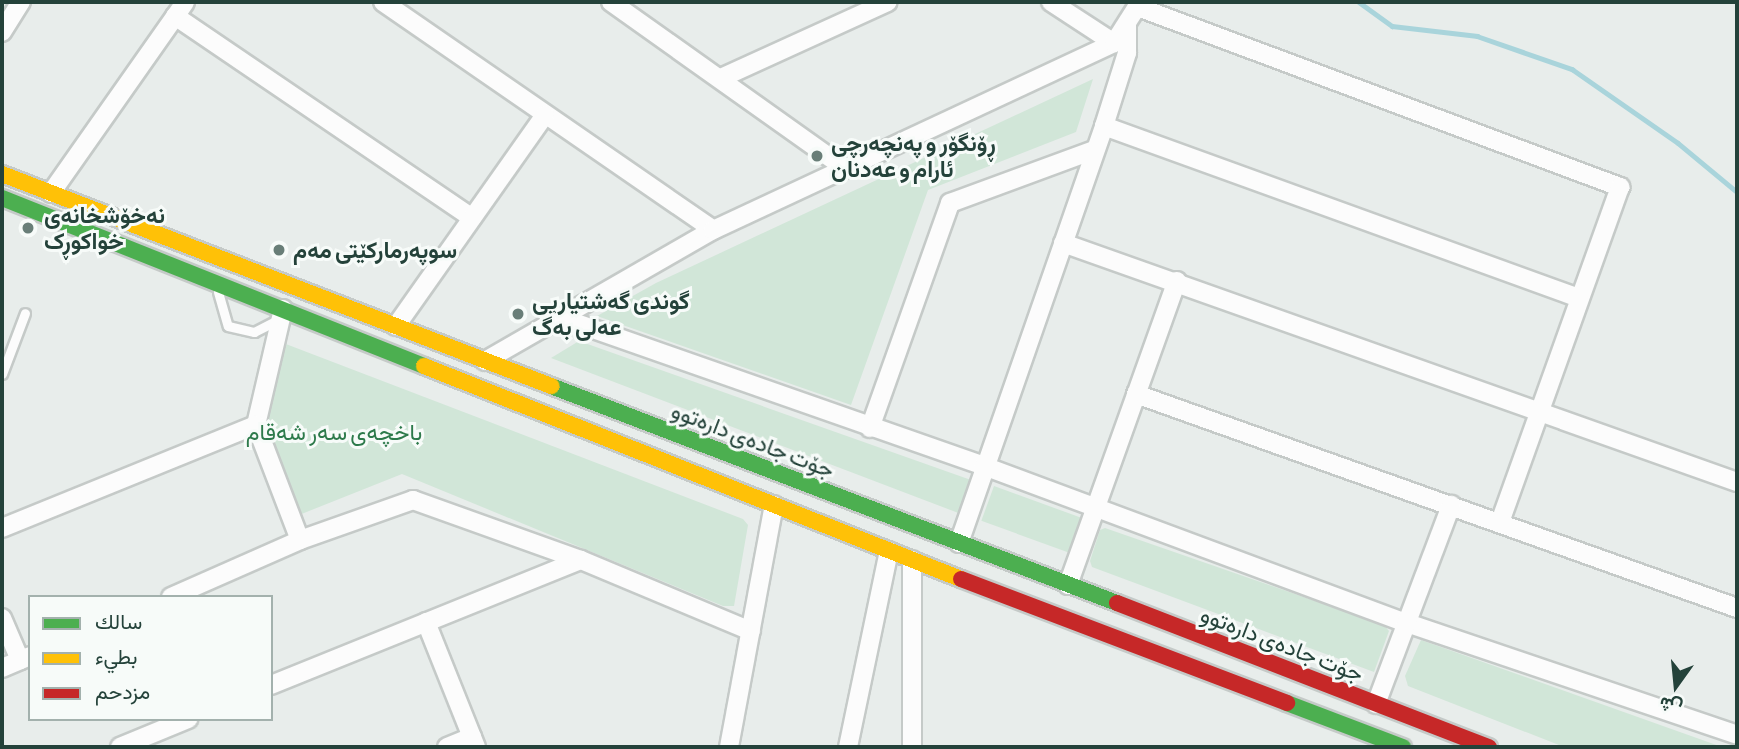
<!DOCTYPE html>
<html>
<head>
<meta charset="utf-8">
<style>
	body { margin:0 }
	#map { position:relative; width:1739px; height:749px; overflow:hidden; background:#e8edeb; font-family:"Asap Condensed",Vazirmatn,sans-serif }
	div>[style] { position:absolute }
	.green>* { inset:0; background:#d1e6d8; transform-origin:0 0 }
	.stream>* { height:4.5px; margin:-2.25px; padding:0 2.25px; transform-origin:2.25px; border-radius:2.25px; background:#a9d4db }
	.roads { filter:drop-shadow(2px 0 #c5cac8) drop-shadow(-2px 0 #c5cac8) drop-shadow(0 2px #c5cac8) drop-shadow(0 -2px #c5cac8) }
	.lane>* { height:9px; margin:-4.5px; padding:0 4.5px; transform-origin:4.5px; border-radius:4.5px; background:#fcfcfc }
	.street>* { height:18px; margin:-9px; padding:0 9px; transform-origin:9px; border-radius:9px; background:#fcfcfc }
	.fast>* { height:16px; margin:-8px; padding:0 8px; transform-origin:8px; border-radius:8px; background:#4caf50 }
	.slow>* { height:16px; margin:-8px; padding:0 8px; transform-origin:8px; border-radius:8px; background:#ffc107 }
	.jam>* { height:16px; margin:-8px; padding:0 8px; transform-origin:8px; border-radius:8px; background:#c62828 }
	.dots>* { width:19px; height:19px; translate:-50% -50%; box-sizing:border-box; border:4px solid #f7fbf9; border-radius:50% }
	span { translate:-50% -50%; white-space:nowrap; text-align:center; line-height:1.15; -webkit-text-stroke:6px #f7fbf9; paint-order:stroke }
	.poi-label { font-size:23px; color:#24423a; font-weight:700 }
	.left { translate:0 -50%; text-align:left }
	.park-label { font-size:23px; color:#2d7a4b }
	.street-label { font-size:23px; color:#24423a }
	.frame { position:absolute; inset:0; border:4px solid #24423a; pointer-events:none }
	.legend { position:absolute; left:28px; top:595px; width:245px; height:126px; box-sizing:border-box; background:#f7fbf9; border:2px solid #a3b1ad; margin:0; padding:9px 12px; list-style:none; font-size:21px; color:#24423a }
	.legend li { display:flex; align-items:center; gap:14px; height:35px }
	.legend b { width:35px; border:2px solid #a3b1ad }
	.north { position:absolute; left:1641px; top:651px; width:70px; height:70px; -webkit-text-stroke:5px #f7fbf9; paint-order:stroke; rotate:195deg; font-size:19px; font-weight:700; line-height:28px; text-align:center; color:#24423a }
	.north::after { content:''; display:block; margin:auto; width:24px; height:32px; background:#24423a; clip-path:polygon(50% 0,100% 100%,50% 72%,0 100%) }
</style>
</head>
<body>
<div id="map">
	<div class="green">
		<i style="clip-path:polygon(1093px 79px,1076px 132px,928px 190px,851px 405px,597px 316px,656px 283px)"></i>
		<i style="clip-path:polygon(278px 341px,743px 519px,748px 525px,734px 606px,723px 606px,402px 474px,299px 515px,265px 436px)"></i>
		<i style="clip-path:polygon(579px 341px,971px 480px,961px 514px,551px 358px)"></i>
		<i style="left:994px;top:486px;width:95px;height:37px;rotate:20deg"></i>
		<i style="clip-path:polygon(1105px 528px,1384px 625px,1389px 631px,1374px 672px,1092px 567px,1090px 561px,1100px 530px)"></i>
		<i style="clip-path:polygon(1421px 640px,1722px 747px,1564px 747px,1408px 686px,1405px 676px)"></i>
	</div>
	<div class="stream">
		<i style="left:1359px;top:2px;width:41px;rotate:36deg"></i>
		<i style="left:1392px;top:26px;width:86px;rotate:6.7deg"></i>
		<i style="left:1477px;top:36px;width:101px;rotate:19.2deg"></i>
		<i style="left:1572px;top:69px;width:129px;rotate:34.9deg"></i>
		<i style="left:1678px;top:143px;width:77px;rotate:39.7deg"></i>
	</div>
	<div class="roads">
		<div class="lane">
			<i style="left:218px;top:292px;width:35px;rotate:74deg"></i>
			<i style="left:228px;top:326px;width:27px;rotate:13deg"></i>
			<i style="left:254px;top:332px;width:30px;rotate:-27deg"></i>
			<i style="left:2px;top:374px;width:65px;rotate:-69.3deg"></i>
		</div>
		<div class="street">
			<i style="left:383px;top:2px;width:401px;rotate:34.6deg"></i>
			<i style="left:611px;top:2px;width:287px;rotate:35.4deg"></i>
			<i style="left:1051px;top:2px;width:75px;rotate:33.1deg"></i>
			<i style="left:1138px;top:7px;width:515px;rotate:20.48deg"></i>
			<i style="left:1620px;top:187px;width:356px;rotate:109.7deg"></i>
			<i style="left:175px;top:16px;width:359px;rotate:34.2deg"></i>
			<i style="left:2px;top:32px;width:36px;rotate:-58deg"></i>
			<i style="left:721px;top:78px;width:183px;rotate:-24.5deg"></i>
			<i style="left:1104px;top:126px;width:505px;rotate:19.91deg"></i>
			<i style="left:51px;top:193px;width:233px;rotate:-54.9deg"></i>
			<i style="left:1063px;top:243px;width:715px;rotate:19.52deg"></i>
			<i style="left:283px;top:309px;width:119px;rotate:103.1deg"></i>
			<i style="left:256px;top:425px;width:123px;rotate:69.1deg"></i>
			<i style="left:556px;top:316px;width:454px;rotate:19.3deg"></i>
			<i style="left:984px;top:466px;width:451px;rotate:20.4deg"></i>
			<i style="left:1407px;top:623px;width:348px;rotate:18.7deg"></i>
			<i style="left:396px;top:326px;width:258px;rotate:-54.8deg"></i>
			<i style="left:485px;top:361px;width:263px;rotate:-29.9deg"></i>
			<i style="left:713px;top:230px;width:442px;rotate:-25deg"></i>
			<i style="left:1114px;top:43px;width:49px;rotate:-57.6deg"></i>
			<i style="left:1136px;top:394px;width:638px;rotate:19.6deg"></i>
			<i style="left:870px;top:428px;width:239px;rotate:-70.4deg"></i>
			<i style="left:950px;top:203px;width:153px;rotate:-20.2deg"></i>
			<i style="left:2px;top:528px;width:274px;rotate:-22.1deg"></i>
			<i style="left:959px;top:543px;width:441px;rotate:-70.8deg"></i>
			<i style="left:1104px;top:126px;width:77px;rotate:-72.5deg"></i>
			<i style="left:1127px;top:53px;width:28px;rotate:-90deg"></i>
			<i style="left:912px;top:560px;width:187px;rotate:90deg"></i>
			<i style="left:1068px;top:585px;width:323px;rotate:-70.3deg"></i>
			<i style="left:171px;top:597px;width:141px;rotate:-23.8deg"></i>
			<i style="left:300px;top:540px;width:120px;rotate:-19.5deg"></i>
			<i style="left:413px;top:500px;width:178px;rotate:19.7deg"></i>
			<i style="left:581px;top:560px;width:184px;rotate:22.7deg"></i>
			<i style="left:2px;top:618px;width:46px;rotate:66.8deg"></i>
			<i style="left:426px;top:622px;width:135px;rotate:68.2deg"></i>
			<i style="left:2px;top:668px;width:30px;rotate:-23deg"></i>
			<i style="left:271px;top:685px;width:334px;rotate:-22deg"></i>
			<i style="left:1376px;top:704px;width:213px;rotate:-69.3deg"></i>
			<i style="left:120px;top:747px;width:74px;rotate:-22.4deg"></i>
			<i style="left:447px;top:747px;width:27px;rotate:-22deg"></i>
			<i style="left:729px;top:747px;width:246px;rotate:-79.5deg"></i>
			<i style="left:848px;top:747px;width:200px;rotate:-78.2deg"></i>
		</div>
		<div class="fast">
			<i style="left:2px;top:198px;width:454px;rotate:21.7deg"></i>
			<i style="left:551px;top:386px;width:606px;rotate:20.98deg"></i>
			<i style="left:1287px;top:703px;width:124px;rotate:20.8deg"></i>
		</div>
		<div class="slow">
			<i style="left:2px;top:174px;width:589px;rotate:21.11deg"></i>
			<i style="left:424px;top:366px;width:578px;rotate:21.64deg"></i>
		</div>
		<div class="jam">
			<i style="left:961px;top:579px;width:349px;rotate:20.8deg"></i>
			<i style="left:1117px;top:603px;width:399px;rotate:21.2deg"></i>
		</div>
	</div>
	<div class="dots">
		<i style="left:817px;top:156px;background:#697e78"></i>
		<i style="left:28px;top:228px;background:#697e78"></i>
		<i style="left:279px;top:250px;background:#697e78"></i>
		<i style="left:518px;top:314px;background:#697e78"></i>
	</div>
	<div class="poi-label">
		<span class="left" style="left:831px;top:156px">ڕۆنگۆڕ و پەنچەرچی<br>ئارام و عەدنان</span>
		<span class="left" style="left:44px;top:228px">نەخۆشخانەی<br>خواکوڕک</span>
		<span class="left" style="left:293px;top:250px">سوپەرمارکێتی مەم</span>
		<span class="left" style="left:532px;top:314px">گوندی گەشتیاریی<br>عەلی بەگ</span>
	</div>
	<div class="park-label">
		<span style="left:334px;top:432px">باخچەی سەر شەقام</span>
	</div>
	<div class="street-label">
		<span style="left:753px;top:440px;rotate:21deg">جۆت جادەی دارەتوو</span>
		<span style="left:1282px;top:644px;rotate:21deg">جۆت جادەی دارەتوو</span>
	</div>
	<div class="frame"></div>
	<ul class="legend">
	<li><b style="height:9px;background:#4caf50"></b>سالك</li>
	<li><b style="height:9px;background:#ffc107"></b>بطيء</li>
	<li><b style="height:9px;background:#c62828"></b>مزدحم</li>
	</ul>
	<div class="north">ش</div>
</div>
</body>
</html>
